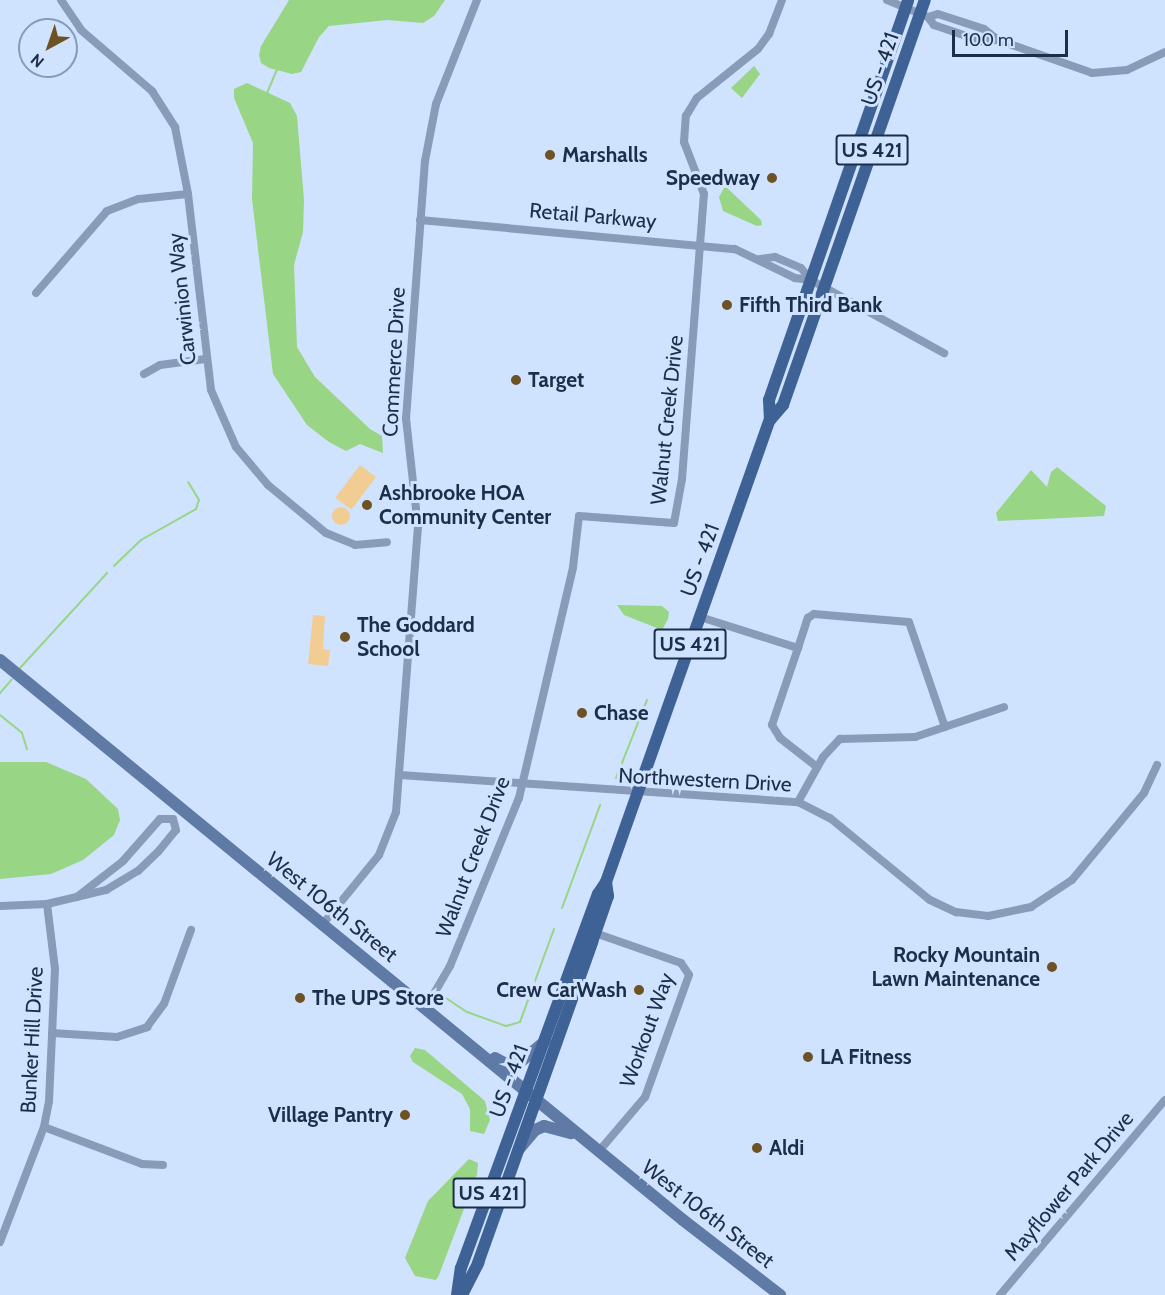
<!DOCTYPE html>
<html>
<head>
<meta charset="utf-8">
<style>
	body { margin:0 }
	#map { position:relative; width:1165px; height:1295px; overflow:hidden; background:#cfe2fe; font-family:Cabin,sans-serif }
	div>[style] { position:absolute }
	.green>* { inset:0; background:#f2cd93; transform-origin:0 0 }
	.round { border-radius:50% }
	.water>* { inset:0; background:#98d584 }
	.stream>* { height:2px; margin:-1px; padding:0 1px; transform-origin:1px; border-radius:1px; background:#98d584 }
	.street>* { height:8px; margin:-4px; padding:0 4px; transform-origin:4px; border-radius:4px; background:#889cba }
	.secondary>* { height:12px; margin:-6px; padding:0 6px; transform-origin:6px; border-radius:6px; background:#5e7aa5 }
	.primary>* { height:12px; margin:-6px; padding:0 6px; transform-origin:6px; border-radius:6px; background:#3f6296 }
	.dots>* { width:16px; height:16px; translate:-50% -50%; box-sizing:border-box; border:3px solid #cfe2fe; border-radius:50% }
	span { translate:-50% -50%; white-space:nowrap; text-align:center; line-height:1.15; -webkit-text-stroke:6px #cfe2fe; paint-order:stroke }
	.shield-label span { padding:2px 4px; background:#cfe2fe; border:2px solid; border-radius:4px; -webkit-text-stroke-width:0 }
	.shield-label { font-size:20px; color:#1c2e49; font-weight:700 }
	.street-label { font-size:21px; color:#1c2e49 }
	.poi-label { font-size:21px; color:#1c2e49; font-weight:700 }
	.left { translate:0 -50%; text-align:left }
	.right { translate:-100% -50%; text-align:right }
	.north { position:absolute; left:18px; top:18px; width:60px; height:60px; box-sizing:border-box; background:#cfe2fe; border:2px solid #879ab6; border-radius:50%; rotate:220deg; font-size:16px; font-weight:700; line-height:24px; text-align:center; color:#1c2e49 }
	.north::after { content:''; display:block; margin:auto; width:21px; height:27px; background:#6d5224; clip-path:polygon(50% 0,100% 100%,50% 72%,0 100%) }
	.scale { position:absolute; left:952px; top:30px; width:116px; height:27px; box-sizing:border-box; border:3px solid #1c2e49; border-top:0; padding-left:8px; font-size:18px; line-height:21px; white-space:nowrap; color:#1c2e49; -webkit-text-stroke:4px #cfe2fe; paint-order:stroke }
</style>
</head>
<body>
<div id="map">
	<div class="green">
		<i style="left:360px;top:465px;width:20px;height:41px;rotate:37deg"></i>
		<i class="round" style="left:332px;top:507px;width:18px;height:18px"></i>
		<i style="clip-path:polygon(313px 615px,325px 616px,323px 649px,330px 650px,328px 666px,308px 664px)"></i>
	</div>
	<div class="water">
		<i style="clip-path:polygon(289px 0,445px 0,434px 16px,423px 23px,387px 20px,329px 26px,319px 37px,301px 72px,292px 74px,269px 68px,261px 63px,259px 55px,261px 46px)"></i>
		<i style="clip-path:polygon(754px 66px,760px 74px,742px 98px,731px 88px)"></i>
		<i style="clip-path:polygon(247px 83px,290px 103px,297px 116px,304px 200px,303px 232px,294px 265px,297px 347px,315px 377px,370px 429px,382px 436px,383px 453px,360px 444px,346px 451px,329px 442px,307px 425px,273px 374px,252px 199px,253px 143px,234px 98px,234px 89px)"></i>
		<i style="clip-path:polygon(725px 186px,761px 220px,762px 225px,757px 226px,723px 211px,719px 197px)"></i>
		<i style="clip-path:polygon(1057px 467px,1106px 506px,1104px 516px,998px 521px,996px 513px,1031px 470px,1047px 487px,1051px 472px)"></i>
		<i style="clip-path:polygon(617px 605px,662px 606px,669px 612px,668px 619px,660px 634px,657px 628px,624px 615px)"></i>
		<i style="clip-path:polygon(0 762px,46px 762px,86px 779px,118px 809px,120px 820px,114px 835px,83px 860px,51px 874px,0 879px)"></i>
		<i style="clip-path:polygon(415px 1048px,425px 1050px,485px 1101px,490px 1120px,484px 1134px,470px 1131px,470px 1109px,462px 1094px,413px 1062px,410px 1056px)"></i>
		<i style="clip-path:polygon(469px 1159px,478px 1163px,477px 1174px,439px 1275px,436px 1280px,415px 1276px,405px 1258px,428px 1201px)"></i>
	</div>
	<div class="stream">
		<i style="left:267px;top:93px;width:25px;rotate:-67deg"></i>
		<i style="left:114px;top:566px;width:37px;rotate:-44deg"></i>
		<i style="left:141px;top:540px;width:63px;rotate:-29.4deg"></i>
		<i style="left:196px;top:509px;width:9px;rotate:-72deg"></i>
		<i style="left:199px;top:500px;width:21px;rotate:-121deg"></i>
		<i style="left:20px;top:668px;width:129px;rotate:-47.5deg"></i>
		<i style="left:0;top:693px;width:18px;rotate:-49deg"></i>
		<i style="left:0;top:715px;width:28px;rotate:39deg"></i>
		<i style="left:22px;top:733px;width:17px;rotate:73deg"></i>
		<i style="left:616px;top:778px;width:84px;rotate:-68.3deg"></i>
		<i style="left:562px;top:908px;width:110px;rotate:-69.7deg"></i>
		<i style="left:446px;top:998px;width:25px;rotate:34deg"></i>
		<i style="left:467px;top:1012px;width:41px;rotate:19.7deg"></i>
		<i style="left:506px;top:1026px;width:15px;rotate:-16deg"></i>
		<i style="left:520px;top:1022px;width:99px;rotate:-69.9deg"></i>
	</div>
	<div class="street">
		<i style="left:61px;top:0;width:36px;rotate:56deg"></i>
		<i style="left:81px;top:30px;width:94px;rotate:40.7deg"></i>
		<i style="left:152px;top:91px;width:43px;rotate:57.4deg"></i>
		<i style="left:175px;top:127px;width:68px;rotate:79deg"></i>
		<i style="left:188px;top:194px;width:197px;rotate:83.3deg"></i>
		<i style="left:211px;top:390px;width:62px;rotate:66.3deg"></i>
		<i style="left:236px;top:447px;width:50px;rotate:49.9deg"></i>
		<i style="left:268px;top:485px;width:75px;rotate:39.6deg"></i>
		<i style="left:326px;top:533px;width:31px;rotate:22deg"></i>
		<i style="left:355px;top:545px;width:32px;rotate:-5deg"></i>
		<i style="left:887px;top:0;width:44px;rotate:22.5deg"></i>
		<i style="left:928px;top:17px;width:10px;rotate:53deg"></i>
		<i style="left:934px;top:25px;width:50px;rotate:18.8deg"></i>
		<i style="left:981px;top:41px;width:17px;rotate:-3deg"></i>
		<i style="left:928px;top:17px;width:10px;rotate:-17deg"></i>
		<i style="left:938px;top:14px;width:48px;rotate:18.1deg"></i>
		<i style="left:984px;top:29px;width:18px;rotate:38deg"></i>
		<i style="left:998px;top:40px;width:100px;rotate:19.3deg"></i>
		<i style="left:1092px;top:73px;width:35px;rotate:-5deg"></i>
		<i style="left:1127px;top:70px;width:42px;rotate:-25.3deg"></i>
		<i style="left:420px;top:220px;width:316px;rotate:5.3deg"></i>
		<i style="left:735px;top:249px;width:67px;rotate:25.8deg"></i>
		<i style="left:795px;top:278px;width:16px;rotate:7deg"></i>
		<i style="left:760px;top:259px;width:15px;rotate:-8deg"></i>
		<i style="left:775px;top:257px;width:28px;rotate:23deg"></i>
		<i style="left:801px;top:268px;width:16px;rotate:50deg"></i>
		<i style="left:811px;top:280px;width:152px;rotate:28.8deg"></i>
		<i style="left:36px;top:293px;width:108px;rotate:-49.1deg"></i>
		<i style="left:107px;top:211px;width:34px;rotate:-21deg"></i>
		<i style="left:139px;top:199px;width:49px;rotate:-5.8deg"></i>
		<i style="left:144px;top:374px;width:18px;rotate:-29deg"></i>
		<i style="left:160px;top:365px;width:46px;rotate:-7.4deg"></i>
		<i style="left:700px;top:617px;width:103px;rotate:17.6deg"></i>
		<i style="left:798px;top:648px;width:81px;rotate:108.7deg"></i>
		<i style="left:772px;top:725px;width:15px;rotate:58deg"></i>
		<i style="left:780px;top:738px;width:47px;rotate:38.1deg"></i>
		<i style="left:798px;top:648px;width:32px;rotate:-72deg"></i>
		<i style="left:808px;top:618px;width:7px;rotate:-34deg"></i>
		<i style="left:814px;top:614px;width:95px;rotate:4.8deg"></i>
		<i style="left:909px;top:622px;width:111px;rotate:71.1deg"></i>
		<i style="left:400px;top:775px;width:399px;rotate:3.9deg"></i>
		<i style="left:798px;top:802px;width:36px;rotate:27deg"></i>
		<i style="left:830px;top:818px;width:129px;rotate:39.4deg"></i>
		<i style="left:930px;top:900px;width:29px;rotate:25deg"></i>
		<i style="left:956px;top:912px;width:32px;rotate:7deg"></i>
		<i style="left:988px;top:916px;width:44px;rotate:-11.8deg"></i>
		<i style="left:1031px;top:907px;width:49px;rotate:-33.4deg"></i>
		<i style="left:1072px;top:880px;width:113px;rotate:-50.4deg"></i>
		<i style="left:1144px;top:793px;width:31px;rotate:-65deg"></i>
		<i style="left:798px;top:802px;width:51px;rotate:-60.9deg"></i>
		<i style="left:823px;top:757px;width:25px;rotate:-47deg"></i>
		<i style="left:840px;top:739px;width:75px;rotate:-1.5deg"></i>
		<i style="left:915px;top:737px;width:94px;rotate:-18.6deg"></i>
		<i style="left:77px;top:897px;width:58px;rotate:-38deg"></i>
		<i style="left:123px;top:861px;width:56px;rotate:-48.6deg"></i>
		<i style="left:160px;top:819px;width:13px"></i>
		<i style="left:0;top:906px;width:47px;rotate:-2.4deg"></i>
		<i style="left:47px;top:904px;width:61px;rotate:-13.3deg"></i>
		<i style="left:106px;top:890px;width:37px;rotate:-31deg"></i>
		<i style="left:138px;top:871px;width:28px;rotate:-44deg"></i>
		<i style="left:158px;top:852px;width:28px;rotate:-51deg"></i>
		<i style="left:176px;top:830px;width:11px;rotate:-105deg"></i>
		<i style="left:322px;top:925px;width:90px;rotate:-50.8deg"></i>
		<i style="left:379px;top:855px;width:46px;rotate:-68.4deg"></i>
		<i style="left:396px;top:812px;width:286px;rotate:-85.6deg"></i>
		<i style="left:418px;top:527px;width:109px;rotate:-96.3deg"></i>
		<i style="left:406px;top:419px;width:259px;rotate:-85.8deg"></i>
		<i style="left:425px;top:161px;width:58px;rotate:-79.1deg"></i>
		<i style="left:436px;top:104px;width:112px;rotate:-68.5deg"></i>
		<i style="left:595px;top:933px;width:91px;rotate:19.2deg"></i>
		<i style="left:681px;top:963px;width:14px;rotate:56deg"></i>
		<i style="left:689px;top:975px;width:130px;rotate:109.8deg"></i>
		<i style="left:645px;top:1097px;width:71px;rotate:130.4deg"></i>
		<i style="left:425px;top:1009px;width:50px;rotate:-59.8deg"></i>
		<i style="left:450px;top:966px;width:182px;rotate:-67.7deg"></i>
		<i style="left:519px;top:798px;width:237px;rotate:-76.8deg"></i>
		<i style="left:573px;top:567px;width:51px;rotate:-83.3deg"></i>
		<i style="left:579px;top:516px;width:95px;rotate:4.2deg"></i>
		<i style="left:674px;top:523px;width:45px;rotate:-79.7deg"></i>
		<i style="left:682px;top:479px;width:286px;rotate:-85.6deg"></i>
		<i style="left:704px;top:194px;width:56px;rotate:-111deg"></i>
		<i style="left:684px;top:142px;width:26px;rotate:-86deg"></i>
		<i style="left:686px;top:116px;width:21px;rotate:-59deg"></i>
		<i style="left:697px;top:98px;width:78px;rotate:-38.8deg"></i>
		<i style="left:758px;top:49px;width:19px;rotate:-54deg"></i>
		<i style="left:769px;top:34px;width:36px;rotate:-69deg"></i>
		<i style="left:52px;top:1033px;width:65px;rotate:3.5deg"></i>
		<i style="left:117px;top:1037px;width:32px;rotate:-18deg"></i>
		<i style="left:147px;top:1027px;width:29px;rotate:-54deg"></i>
		<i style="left:164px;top:1004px;width:79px;rotate:-70deg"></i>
		<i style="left:44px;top:1127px;width:105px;rotate:20.7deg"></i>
		<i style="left:142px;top:1164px;width:21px;rotate:3deg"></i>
		<i style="left:0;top:1242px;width:123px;rotate:-69.1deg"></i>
		<i style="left:44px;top:1127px;width:26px;rotate:-79deg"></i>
		<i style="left:49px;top:1101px;width:132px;rotate:-87.4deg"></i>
		<i style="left:55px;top:969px;width:65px;rotate:-97deg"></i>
		<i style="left:1000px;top:1295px;width:255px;rotate:-49.8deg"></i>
	</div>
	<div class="secondary">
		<i style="left:0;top:660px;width:883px;rotate:39.35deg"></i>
		<i style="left:683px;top:1220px;width:123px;rotate:37.7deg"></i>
		<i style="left:495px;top:1058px;width:13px;rotate:29deg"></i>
		<i style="left:506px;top:1064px;width:12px"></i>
		<i style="left:518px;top:1064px;width:35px;rotate:-40deg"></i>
		<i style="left:519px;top:1149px;width:25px;rotate:-50deg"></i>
		<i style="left:535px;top:1130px;width:10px;rotate:-24deg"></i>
		<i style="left:544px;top:1126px;width:28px;rotate:15deg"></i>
	</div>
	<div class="primary">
		<i style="left:770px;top:420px;width:20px;rotate:-93deg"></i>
		<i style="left:769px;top:400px;width:423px;rotate:-70.8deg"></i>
		<i style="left:457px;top:1295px;width:27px;rotate:-82deg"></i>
		<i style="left:461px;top:1268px;width:398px;rotate:-69.9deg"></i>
		<i style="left:598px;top:894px;width:14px;rotate:-56deg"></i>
		<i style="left:606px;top:882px;width:490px;rotate:-70.5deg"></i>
		<i style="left:770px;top:420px;width:20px;rotate:-49deg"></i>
		<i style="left:783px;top:405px;width:429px;rotate:-70.7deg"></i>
		<i style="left:462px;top:1295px;width:36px;rotate:-63deg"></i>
		<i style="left:478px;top:1263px;width:341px;rotate:-70.4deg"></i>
		<i style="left:592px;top:942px;width:49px;rotate:-70.8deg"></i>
		<i style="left:608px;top:896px;width:14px;rotate:-98deg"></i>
	</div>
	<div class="dots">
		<i style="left:550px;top:155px;background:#6d5224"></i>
		<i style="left:772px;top:178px;background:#6d5224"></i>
		<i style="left:727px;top:305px;background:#6d5224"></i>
		<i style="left:516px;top:380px;background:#6d5224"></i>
		<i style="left:367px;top:505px;background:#6d5224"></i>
		<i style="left:345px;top:637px;background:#6d5224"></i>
		<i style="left:582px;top:713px;background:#6d5224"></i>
		<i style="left:1052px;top:967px;background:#6d5224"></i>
		<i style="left:639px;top:990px;background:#6d5224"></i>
		<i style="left:300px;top:998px;background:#6d5224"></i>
		<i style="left:808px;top:1057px;background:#6d5224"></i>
		<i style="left:405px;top:1115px;background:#6d5224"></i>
		<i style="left:757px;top:1148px;background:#6d5224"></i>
	</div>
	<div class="shield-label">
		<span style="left:872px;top:150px">US 421</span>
		<span style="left:690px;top:644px">US 421</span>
		<span style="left:489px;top:1193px">US 421</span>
	</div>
	<div class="street-label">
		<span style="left:880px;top:69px;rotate:-71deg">US - 421</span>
		<span style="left:593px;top:216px;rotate:5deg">Retail Parkway</span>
		<span style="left:182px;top:299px;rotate:-96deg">Carwinion Way</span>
		<span style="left:394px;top:362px;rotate:-87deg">Commerce Drive</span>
		<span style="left:667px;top:420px;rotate:-84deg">Walnut Creek Drive</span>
		<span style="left:700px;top:560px;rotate:-70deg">US - 421</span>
		<span style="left:705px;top:780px;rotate:3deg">Northwestern Drive</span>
		<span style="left:473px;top:857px;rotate:-69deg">Walnut Creek Drive</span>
		<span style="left:332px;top:907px;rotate:39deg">West 106th Street</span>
		<span style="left:647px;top:1030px;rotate:-70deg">Workout Way</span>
		<span style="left:32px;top:1040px;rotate:-87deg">Bunker Hill Drive</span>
		<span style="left:509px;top:1081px;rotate:-70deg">US - 421</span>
		<span style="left:1069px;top:1186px;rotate:-50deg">Mayflower Park Drive</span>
		<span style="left:708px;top:1214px;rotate:38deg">West 106th Street</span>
	</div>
	<div class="poi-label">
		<span class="left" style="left:562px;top:155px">Marshalls</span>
		<span class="right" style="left:760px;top:178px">Speedway</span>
		<span class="left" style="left:739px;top:305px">Fifth Third Bank</span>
		<span class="left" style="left:528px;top:380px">Target</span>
		<span class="left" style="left:379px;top:505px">Ashbrooke HOA<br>Community Center</span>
		<span class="left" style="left:357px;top:637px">The Goddard<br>School</span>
		<span class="left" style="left:594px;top:713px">Chase</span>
		<span class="right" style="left:1040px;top:967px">Rocky Mountain<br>Lawn Maintenance</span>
		<span class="right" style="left:627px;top:990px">Crew CarWash</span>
		<span class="left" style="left:312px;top:998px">The UPS Store</span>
		<span class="left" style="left:820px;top:1057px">LA Fitness</span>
		<span class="right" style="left:393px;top:1115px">Village Pantry</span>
		<span class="left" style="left:769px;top:1148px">Aldi</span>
	</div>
	<div class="north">N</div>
	<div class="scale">100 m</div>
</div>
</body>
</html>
